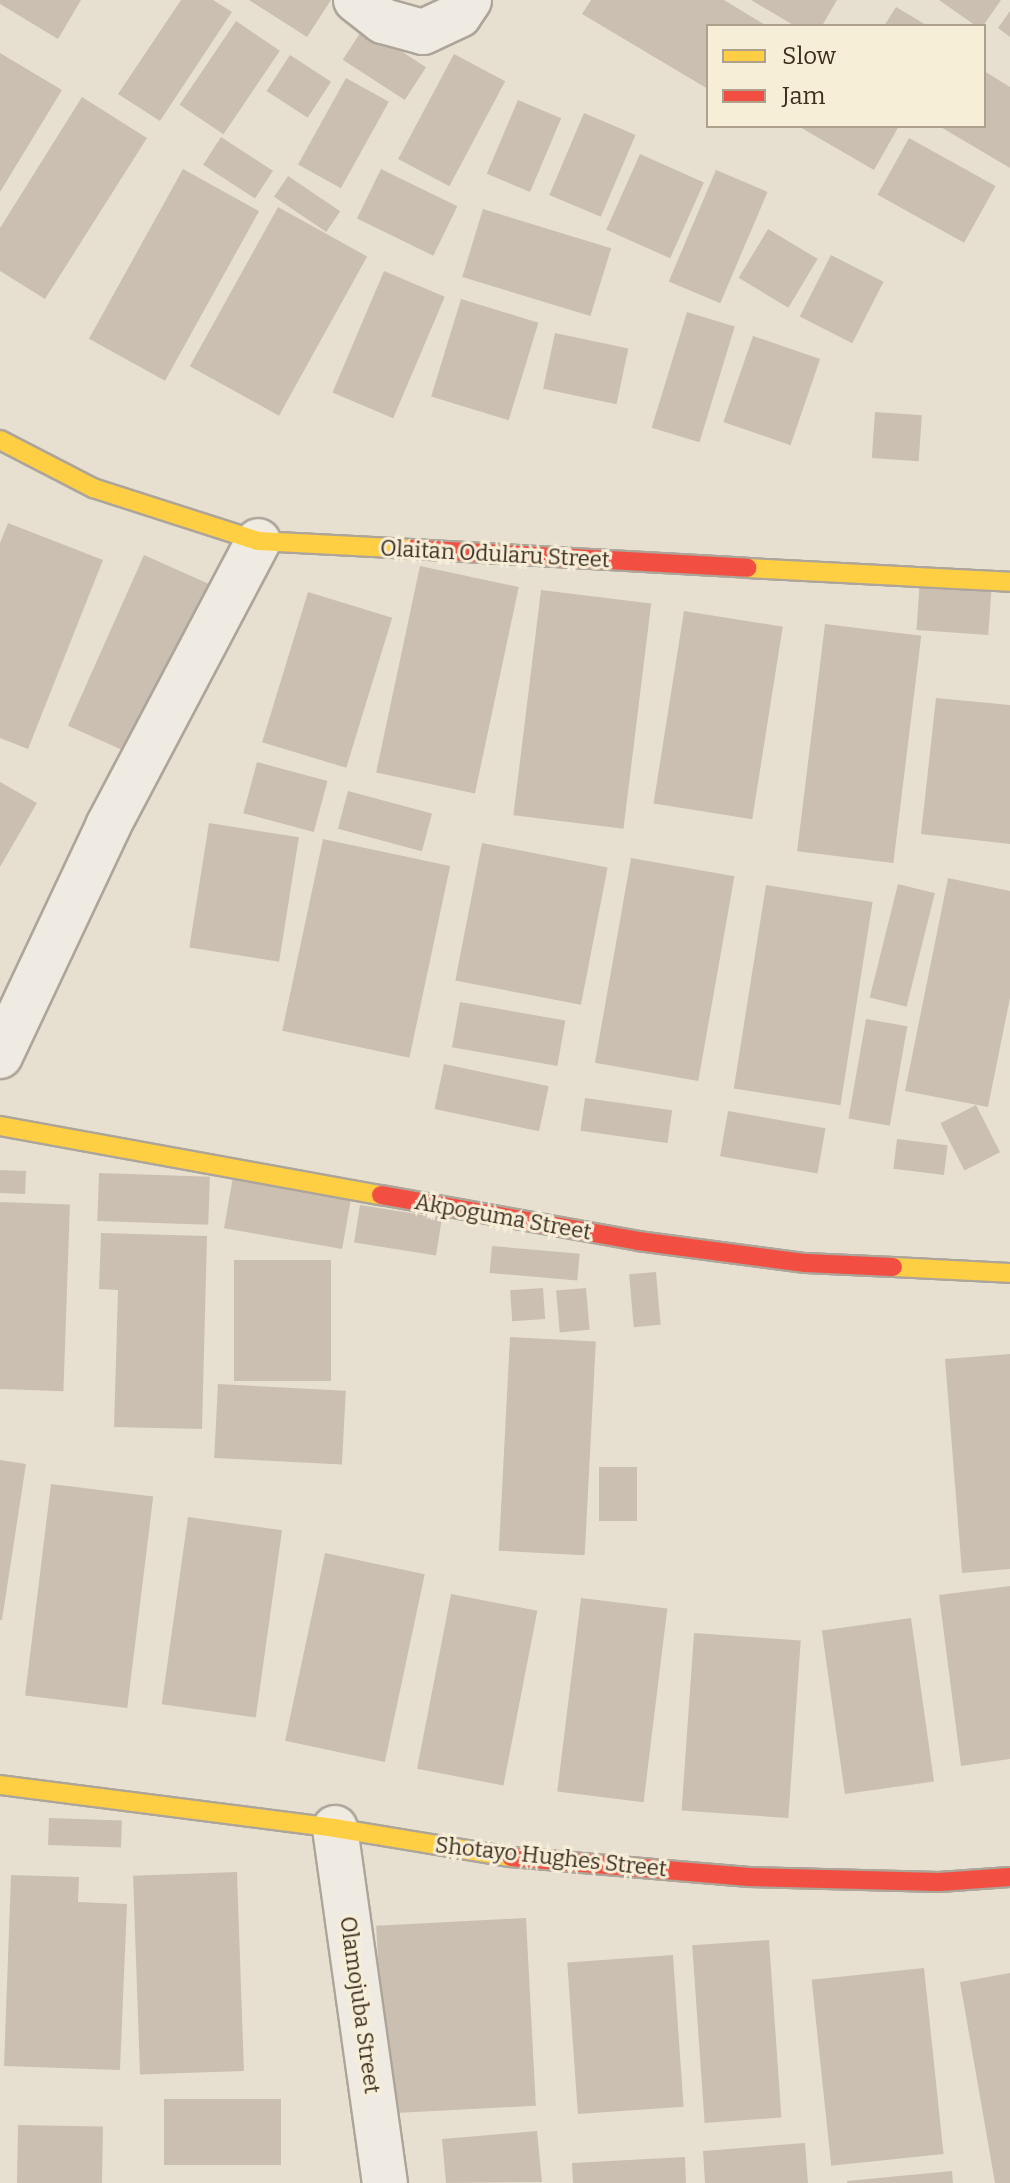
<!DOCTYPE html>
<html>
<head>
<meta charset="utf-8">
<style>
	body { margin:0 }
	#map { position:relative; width:1010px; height:2183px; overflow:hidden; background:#e7e0d1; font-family:Bitter,serif }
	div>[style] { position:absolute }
	.building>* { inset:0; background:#cbbfb2; transform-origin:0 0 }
	.roads { filter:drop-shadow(2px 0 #ada599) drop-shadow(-2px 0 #ada599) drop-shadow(0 2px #ada599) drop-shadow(0 -2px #ada599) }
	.street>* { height:44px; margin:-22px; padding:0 22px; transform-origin:22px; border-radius:22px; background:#efebe3 }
	.slow>* { height:18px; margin:-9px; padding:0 9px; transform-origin:9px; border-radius:9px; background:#ffcf43 }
	.jam>* { height:18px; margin:-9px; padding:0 9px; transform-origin:9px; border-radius:9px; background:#f24e42 }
	span { translate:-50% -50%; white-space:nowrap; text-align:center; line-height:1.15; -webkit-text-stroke:6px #f7eed8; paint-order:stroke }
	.street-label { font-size:22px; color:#3d2e20 }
	.legend { position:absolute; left:706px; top:24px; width:280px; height:104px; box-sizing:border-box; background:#f7eed8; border:2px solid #ada18e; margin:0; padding:10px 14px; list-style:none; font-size:24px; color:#3d2e20 }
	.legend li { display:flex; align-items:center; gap:16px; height:40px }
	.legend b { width:40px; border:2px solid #ada18e }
</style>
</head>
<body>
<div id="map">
	<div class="building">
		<i style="clip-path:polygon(0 0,81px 0,58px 39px,0 4px)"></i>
		<i style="clip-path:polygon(181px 0,213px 0,232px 12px,160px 121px,118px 94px)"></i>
		<i style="clip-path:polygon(249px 0,331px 0,307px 37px)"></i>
		<i style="clip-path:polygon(591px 0,724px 0,767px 26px,708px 26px,708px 89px,582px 14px)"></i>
		<i style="clip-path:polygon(751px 0,837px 0,822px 26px,795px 26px)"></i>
		<i style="clip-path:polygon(939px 0,1001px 0,983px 26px,976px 26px)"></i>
		<i style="clip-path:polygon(896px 7px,928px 26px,884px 26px)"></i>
		<i style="clip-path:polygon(1010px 11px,1010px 37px,998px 28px)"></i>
		<i style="left:236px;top:21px;width:53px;height:101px;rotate:34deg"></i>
		<i style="left:364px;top:27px;width:74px;height:39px;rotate:33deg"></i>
		<i style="clip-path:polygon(0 53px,62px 90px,0 192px)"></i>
		<i style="left:454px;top:54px;width:58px;height:119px;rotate:28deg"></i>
		<i style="left:290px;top:55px;width:49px;height:43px;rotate:33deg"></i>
		<i style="clip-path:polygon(984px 71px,1010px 87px,1010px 168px,939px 126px,984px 126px)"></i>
		<i style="left:346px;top:78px;width:49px;height:99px;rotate:29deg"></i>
		<i style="clip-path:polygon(82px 97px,147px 138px,45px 299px,0 271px,0 228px)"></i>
		<i style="left:518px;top:100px;width:47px;height:80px;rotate:23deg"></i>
		<i style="left:584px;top:113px;width:56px;height:89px;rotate:23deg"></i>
		<i style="clip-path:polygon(798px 126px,899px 126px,874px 170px)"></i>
		<i style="left:221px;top:137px;width:62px;height:33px;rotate:33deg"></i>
		<i style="left:909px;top:138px;width:99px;height:65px;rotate:29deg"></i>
		<i style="left:640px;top:154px;width:70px;height:83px;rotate:24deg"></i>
		<i style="left:183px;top:169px;width:87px;height:194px;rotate:29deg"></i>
		<i style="left:381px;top:169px;width:85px;height:55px;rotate:26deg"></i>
		<i style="left:716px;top:170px;width:56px;height:121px;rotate:23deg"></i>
		<i style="left:288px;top:176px;width:63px;height:25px;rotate:34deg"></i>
		<i style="left:278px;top:207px;width:102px;height:182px;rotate:29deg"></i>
		<i style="left:483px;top:209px;width:134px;height:71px;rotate:17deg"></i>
		<i style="left:768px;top:229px;width:58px;height:57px;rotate:31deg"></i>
		<i style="left:831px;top:255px;width:59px;height:69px;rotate:27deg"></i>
		<i style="left:384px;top:271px;width:66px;height:132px;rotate:23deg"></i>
		<i style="left:461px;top:299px;width:81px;height:102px;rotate:17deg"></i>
		<i style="left:687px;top:312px;width:50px;height:121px;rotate:17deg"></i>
		<i style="left:555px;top:333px;width:75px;height:57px;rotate:12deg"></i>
		<i style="left:753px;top:336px;width:71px;height:91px;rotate:19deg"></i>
		<i style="left:875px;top:412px;width:47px;height:46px;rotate:4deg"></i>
		<i style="clip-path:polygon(8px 523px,103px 560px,28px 749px,0 738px,0 543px)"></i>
		<i style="left:144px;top:555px;width:78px;height:187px;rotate:24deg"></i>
		<i style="left:420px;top:566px;width:101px;height:211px;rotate:12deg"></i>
		<i style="left:920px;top:579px;width:72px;height:51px;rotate:4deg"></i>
		<i style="left:541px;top:590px;width:111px;height:227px;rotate:7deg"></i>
		<i style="left:308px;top:592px;width:88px;height:157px;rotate:17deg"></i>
		<i style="left:684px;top:611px;width:100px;height:195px;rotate:9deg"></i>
		<i style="left:825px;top:624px;width:97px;height:229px;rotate:7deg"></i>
		<i style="clip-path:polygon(936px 698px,1010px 705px,1010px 844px,921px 834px)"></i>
		<i style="left:257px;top:762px;width:73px;height:53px;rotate:15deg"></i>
		<i style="clip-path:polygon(0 782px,37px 803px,0 867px)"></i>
		<i style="left:348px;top:791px;width:87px;height:39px;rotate:15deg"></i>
		<i style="left:209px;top:823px;width:91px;height:126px;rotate:9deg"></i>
		<i style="left:323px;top:839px;width:130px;height:196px;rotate:12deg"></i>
		<i style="left:482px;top:843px;width:128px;height:140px;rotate:11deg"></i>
		<i style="left:631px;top:858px;width:105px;height:208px;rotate:10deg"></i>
		<i style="clip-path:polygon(948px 878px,1010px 891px,1010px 998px,988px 1107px,905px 1091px)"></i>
		<i style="left:898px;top:884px;width:38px;height:117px;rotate:14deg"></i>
		<i style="left:766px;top:885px;width:108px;height:206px;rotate:9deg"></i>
		<i style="left:460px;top:1002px;width:107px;height:46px;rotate:10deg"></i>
		<i style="left:866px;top:1019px;width:42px;height:101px;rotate:10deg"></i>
		<i style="left:444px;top:1064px;width:107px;height:46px;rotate:12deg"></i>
		<i style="left:585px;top:1098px;width:88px;height:33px;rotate:8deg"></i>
		<i style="left:976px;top:1105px;width:53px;height:40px;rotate:63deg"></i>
		<i style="left:728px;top:1111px;width:99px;height:46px;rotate:10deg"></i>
		<i style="left:897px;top:1139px;width:51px;height:30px;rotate:7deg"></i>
		<i style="left:0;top:1170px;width:26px;height:23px;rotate:2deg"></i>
		<i style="left:99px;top:1173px;width:111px;height:48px;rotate:2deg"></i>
		<i style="left:233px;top:1177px;width:120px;height:52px;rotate:10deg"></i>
		<i style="left:0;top:1202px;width:70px;height:187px;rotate:2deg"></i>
		<i style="left:360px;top:1205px;width:83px;height:38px;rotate:9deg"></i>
		<i style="clip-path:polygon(101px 1233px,207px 1236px,202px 1429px,114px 1427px,118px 1290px,99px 1289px)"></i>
		<i style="left:492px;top:1246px;width:88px;height:27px;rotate:5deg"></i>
		<i style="left:234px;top:1260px;width:97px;height:121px"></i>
		<i style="left:656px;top:1272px;width:53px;height:27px;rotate:85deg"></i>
		<i style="left:543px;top:1288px;width:31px;height:33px;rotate:86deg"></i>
		<i style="left:586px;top:1288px;width:42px;height:30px;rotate:85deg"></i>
		<i style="left:510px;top:1337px;width:86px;height:214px;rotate:3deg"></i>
		<i style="clip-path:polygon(1010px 1354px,1010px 1569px,962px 1573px,945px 1359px)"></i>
		<i style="left:218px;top:1384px;width:128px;height:74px;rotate:3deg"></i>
		<i style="clip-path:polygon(0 1460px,26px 1464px,2px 1620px,0 1620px)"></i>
		<i style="left:599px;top:1467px;width:38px;height:54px"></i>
		<i style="left:51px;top:1484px;width:103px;height:213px;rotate:7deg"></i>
		<i style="left:188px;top:1517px;width:95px;height:189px;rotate:8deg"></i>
		<i style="left:325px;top:1553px;width:102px;height:192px;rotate:12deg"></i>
		<i style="clip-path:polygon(1010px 1586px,1010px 1759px,961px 1766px,939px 1595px)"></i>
		<i style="left:451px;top:1594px;width:88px;height:178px;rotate:11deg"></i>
		<i style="left:581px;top:1598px;width:87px;height:195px;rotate:7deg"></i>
		<i style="left:911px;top:1618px;width:165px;height:90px;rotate:82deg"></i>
		<i style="left:694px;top:1633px;width:107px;height:178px;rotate:4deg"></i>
		<i style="left:49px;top:1818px;width:73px;height:27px;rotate:2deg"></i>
		<i style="left:237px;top:1872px;width:199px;height:104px;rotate:88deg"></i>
		<i style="clip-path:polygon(11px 1875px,79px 1877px,78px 1902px,127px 1904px,120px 2070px,4px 2066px)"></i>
		<i style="left:526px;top:1918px;width:188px;height:150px;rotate:87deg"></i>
		<i style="left:769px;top:1940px;width:178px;height:77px;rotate:86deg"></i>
		<i style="left:673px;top:1955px;width:152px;height:106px;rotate:86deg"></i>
		<i style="left:924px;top:1968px;width:187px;height:113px;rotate:84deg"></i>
		<i style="clip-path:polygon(1010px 1973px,1010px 2183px,995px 2183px,960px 1982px)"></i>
		<i style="left:164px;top:2099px;width:117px;height:66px"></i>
		<i style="left:18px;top:2125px;width:85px;height:58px;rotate:1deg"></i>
		<i style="clip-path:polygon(537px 2131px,542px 2182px,446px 2183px,442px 2139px)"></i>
		<i style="clip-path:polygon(805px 2143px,808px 2183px,705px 2183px,703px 2151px)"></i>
		<i style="clip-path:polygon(685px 2157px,686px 2183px,573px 2183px,572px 2163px)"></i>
		<i style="clip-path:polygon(952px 2171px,953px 2183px,847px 2183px,847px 2181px)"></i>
	</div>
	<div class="roads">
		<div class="street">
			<i style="left:356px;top:0;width:34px;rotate:38deg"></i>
			<i style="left:383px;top:21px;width:41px;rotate:15.4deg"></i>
			<i style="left:423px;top:32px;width:40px;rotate:-25deg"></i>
			<i style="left:459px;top:15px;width:18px;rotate:-56deg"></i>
			<i style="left:0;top:1056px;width:254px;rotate:-64.8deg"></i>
			<i style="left:108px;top:826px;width:322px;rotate:-62.2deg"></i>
			<i style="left:335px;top:1828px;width:359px;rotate:82deg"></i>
		</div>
		<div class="slow">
			<i style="left:0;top:440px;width:105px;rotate:27.3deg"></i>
			<i style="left:93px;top:488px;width:173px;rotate:17.8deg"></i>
			<i style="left:258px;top:541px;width:154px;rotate:3deg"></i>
			<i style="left:747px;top:568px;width:263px;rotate:3deg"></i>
			<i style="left:0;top:1126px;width:387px;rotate:10.3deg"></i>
			<i style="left:893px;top:1267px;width:117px;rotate:2.9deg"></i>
			<i style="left:0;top:1785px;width:338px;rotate:7.3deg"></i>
			<i style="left:335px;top:1828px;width:178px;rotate:9.4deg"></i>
		</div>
		<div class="jam">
			<i style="left:412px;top:549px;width:336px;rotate:3.2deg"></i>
			<i style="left:381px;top:1195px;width:261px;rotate:10.1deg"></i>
			<i style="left:638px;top:1241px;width:169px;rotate:7.5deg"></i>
			<i style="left:806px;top:1263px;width:87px;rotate:2.6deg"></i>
			<i style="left:511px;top:1857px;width:239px;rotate:4.8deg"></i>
			<i style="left:749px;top:1877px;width:190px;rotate:1.5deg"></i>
			<i style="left:939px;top:1882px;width:71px;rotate:-4deg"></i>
		</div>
	</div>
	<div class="street-label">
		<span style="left:495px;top:554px;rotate:3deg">Olaitan Odularu Street</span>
		<span style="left:503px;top:1217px;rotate:10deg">Akpoguma Street</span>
		<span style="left:551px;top:1857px;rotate:6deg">Shotayo Hughes Street</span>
		<span style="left:360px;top:2005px;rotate:82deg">Olamojuba Street</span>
	</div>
	<ul class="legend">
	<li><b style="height:10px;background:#ffcf43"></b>Slow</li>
	<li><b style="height:10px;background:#f24e42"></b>Jam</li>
	</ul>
</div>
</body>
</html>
